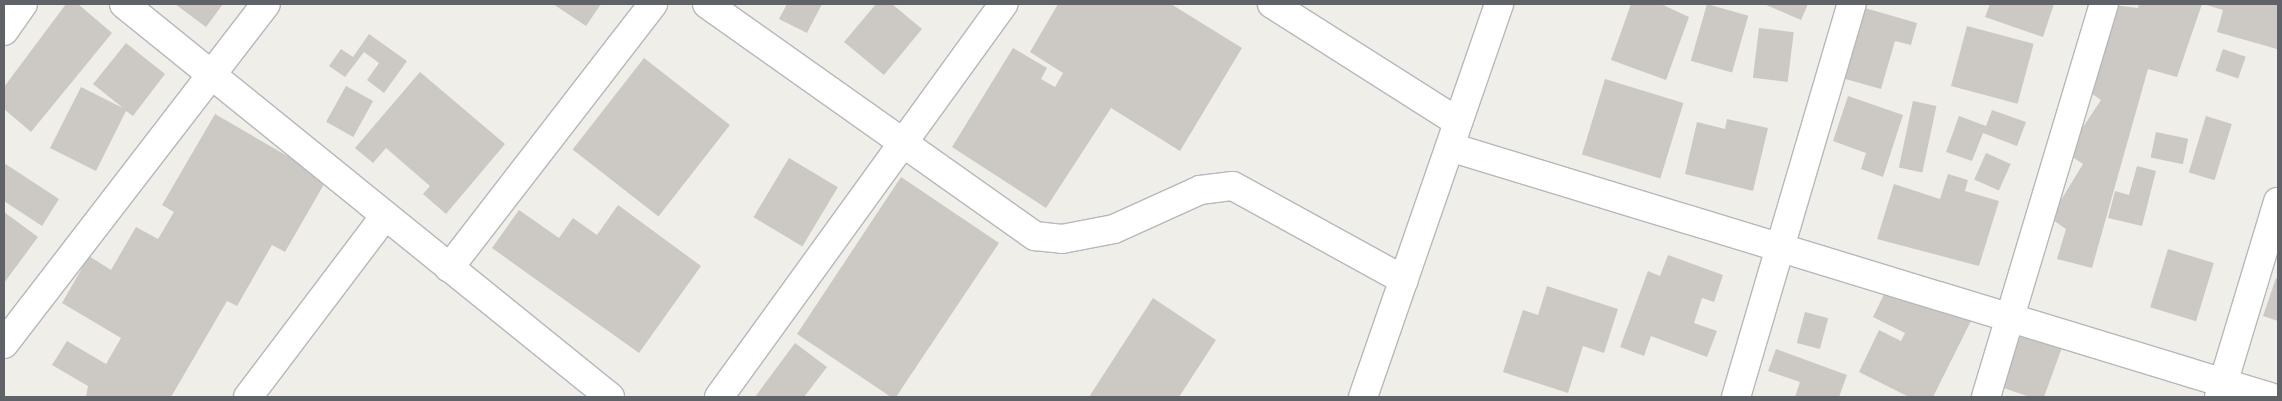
<!DOCTYPE html>
<html>
<head>
<meta charset="utf-8">
<style>
	body { margin:0 }
	#map { position:relative; width:2282px; height:401px; overflow:hidden; background:#f0eee8; font-family:"Alegreya Sans",sans-serif }
	div>[style] { position:absolute }
	.building>* { inset:0; background:#ccc9c4; transform-origin:0 0 }
	.roads { filter:drop-shadow(1px 0 #b5b8bc) drop-shadow(-1px 0 #b5b8bc) drop-shadow(0 1px #b5b8bc) drop-shadow(0 -1px #b5b8bc) }
	.street>* { height:28px; margin:-14px; padding:0 14px; transform-origin:14px; border-radius:14px; background:#fff }
	span { translate:-50% -50%; white-space:nowrap; text-align:center; line-height:1.15; -webkit-text-stroke:5px #fff; paint-order:stroke }
	.frame { position:absolute; inset:0; border:5px solid #5f6367; pointer-events:none }
</style>
</head>
<body>
<div id="map">
	<div class="building">
		<i style="clip-path:polygon(66px 4px,78px 4px,112px 33px,31px 132px,4px 109px,4px 87px)"></i>
		<i style="clip-path:polygon(175px 4px,223px 4px,206px 27px)"></i>
		<i style="clip-path:polygon(553px 4px,601px 4px,586px 26px)"></i>
		<i style="clip-path:polygon(787px 4px,822px 4px,807px 33px,779px 19px)"></i>
		<i style="clip-path:polygon(876px 4px,892px 4px,922px 29px,884px 75px,844px 42px)"></i>
		<i style="clip-path:polygon(1058px 4px,1171px 4px,1242px 48px,1180px 151px,1111px 108px,1046px 208px,952px 147px,1013px 48px,1047px 68px,1041px 79px,1055px 87px,1063px 73px,1030px 52px)"></i>
		<i style="clip-path:polygon(1631px 4px,1661px 4px,1689px 17px,1666px 80px,1611px 60px)"></i>
		<i style="left:1707px;top:4px;width:43px;height:59px;rotate:16deg"></i>
		<i style="clip-path:polygon(1764px 4px,1808px 4px,1801px 20px)"></i>
		<i style="clip-path:polygon(1851px 4px,1917px 23px,1911px 45px,1895px 41px,1881px 89px,1831px 75px)"></i>
		<i style="clip-path:polygon(1990px 4px,2054px 4px,2043px 37px,1985px 17px)"></i>
		<i style="clip-path:polygon(2105px 4px,2138px 8px,2139px 4px,2202px 4px,2177px 77px,2148px 69px,2092px 268px,2057px 259px,2066px 229px,2050px 218px,2083px 164px,2068px 154px,2071px 145px,2101px 100px,2082px 87px)"></i>
		<i style="clip-path:polygon(2203px 4px,2278px 4px,2277px 49px,2217px 32px,2223px 10px)"></i>
		<i style="left:1967px;top:26px;width:69px;height:62px;rotate:15deg"></i>
		<i style="left:1759px;top:28px;width:35px;height:50px;rotate:7deg"></i>
		<i style="clip-path:polygon(369px 34px,407px 61px,384px 93px,367px 80px,379px 63px,364px 52px,345px 77px,329px 66px,341px 49px,353px 57px)"></i>
		<i style="clip-path:polygon(126px 43px,165px 74px,133px 116px,126px 111px,96px 171px,50px 148px,81px 87px,123px 108px,93px 84px)"></i>
		<i style="left:2223px;top:49px;width:24px;height:23px;rotate:19deg"></i>
		<i style="left:644px;top:58px;width:109px;height:116px;rotate:38deg"></i>
		<i style="clip-path:polygon(420px 72px,505px 144px,446px 214px,423px 194px,430px 186px,386px 148px,373px 163px,355px 148px)"></i>
		<i style="left:1605px;top:79px;width:82px;height:79px;rotate:17deg"></i>
		<i style="left:346px;top:86px;width:31px;height:41px;rotate:29deg"></i>
		<i style="clip-path:polygon(1848px 96px,1903px 115px,1883px 177px,1861px 169px,1866px 153px,1833px 141px)"></i>
		<i style="left:1913px;top:101px;width:24px;height:68px;rotate:12deg"></i>
		<i style="clip-path:polygon(1992px 110px,2026px 122px,2017px 146px,1983px 133px,1972px 161px,1946px 152px,1959px 116px,1986px 126px)"></i>
		<i style="clip-path:polygon(215px 114px,327px 179px,285px 252px,272px 245px,237px 306px,227px 301px,171px 397px,86px 397px,88px 386px,52px 365px,67px 341px,106px 364px,121px 338px,62px 303px,89px 256px,111px 270px,136px 227px,158px 239px,174px 212px,162px 205px)"></i>
		<i style="left:2206px;top:116px;width:27px;height:59px;rotate:17deg"></i>
		<i style="clip-path:polygon(1727px 119px,1768px 128px,1753px 191px,1685px 174px,1697px 122px,1725px 129px)"></i>
		<i style="left:2156px;top:132px;width:33px;height:26px;rotate:12deg"></i>
		<i style="left:1986px;top:153px;width:27px;height:29px;rotate:24deg"></i>
		<i style="left:789px;top:158px;width:57px;height:69px;rotate:31deg"></i>
		<i style="clip-path:polygon(4px 163px,59px 199px,42px 226px,4px 201px)"></i>
		<i style="clip-path:polygon(2137px 166px,2156px 171px,2142px 226px,2108px 218px,2115px 191px,2129px 195px)"></i>
		<i style="clip-path:polygon(1948px 174px,1968px 180px,1965px 191px,1999px 201px,1979px 266px,1877px 239px,1894px 184px,1940px 199px)"></i>
		<i style="clip-path:polygon(901px 177px,999px 243px,896px 397px,891px 397px,797px 334px)"></i>
		<i style="clip-path:polygon(618px 205px,701px 266px,639px 353px,492px 248px,519px 210px,559px 238px,573px 218px,597px 235px)"></i>
		<i style="clip-path:polygon(4px 212px,38px 237px,4px 283px)"></i>
		<i style="left:2168px;top:249px;width:48px;height:61px;rotate:17deg"></i>
		<i style="clip-path:polygon(1668px 255px,1723px 275px,1714px 302px,1702px 298px,1694px 323px,1717px 331px,1707px 357px,1651px 336px,1644px 356px,1620px 347px,1648px 271px,1660px 276px)"></i>
		<i style="clip-path:polygon(2276px 278px,2278px 279px,2278px 321px,2263px 316px)"></i>
		<i style="clip-path:polygon(1891px 280px,1971px 321px,1933px 397px,1909px 397px,1859px 372px,1879px 330px,1901px 341px,1905px 333px,1873px 317px)"></i>
		<i style="clip-path:polygon(1547px 286px,1618px 309px,1604px 353px,1583px 346px,1568px 393px,1503px 372px,1523px 310px,1538px 315px)"></i>
		<i style="clip-path:polygon(1153px 298px,1216px 340px,1179px 397px,1089px 397px)"></i>
		<i style="left:1805px;top:312px;width:24px;height:32px;rotate:15deg"></i>
		<i style="clip-path:polygon(2010px 323px,2064px 342px,2044px 397px,2030px 397px,1989px 383px)"></i>
		<i style="clip-path:polygon(795px 343px,827px 367px,804px 397px,755px 397px)"></i>
		<i style="clip-path:polygon(1776px 349px,1847px 375px,1839px 397px,1795px 397px,1800px 382px,1768px 371px)"></i>
	</div>
	<div class="roads">
		<div class="street">
			<i style="left:124px;top:4px;width:625px;rotate:38.96deg"></i>
			<i style="left:707px;top:4px;width:402px;rotate:35.3deg"></i>
			<i style="left:1035px;top:236px;width:27px;rotate:6deg"></i>
			<i style="left:1062px;top:239px;width:53px;rotate:-10.9deg"></i>
			<i style="left:1114px;top:229px;width:94px;rotate:-24.4deg"></i>
			<i style="left:1200px;top:190px;width:33px;rotate:-7deg"></i>
			<i style="left:1233px;top:186px;width:195px;rotate:28.8deg"></i>
			<i style="left:1272px;top:4px;width:220px;rotate:32.4deg"></i>
			<i style="left:4px;top:31px;width:33px;rotate:-55deg"></i>
			<i style="left:1450px;top:147px;width:857px;rotate:16.96deg"></i>
			<i style="left:449px;top:268px;width:334px;rotate:-52.3deg"></i>
			<i style="left:4px;top:344px;width:429px;rotate:-52.4deg"></i>
			<i style="left:248px;top:397px;width:227px;rotate:-52.9deg"></i>
			<i style="left:719px;top:397px;width:485px;rotate:-54.1deg"></i>
			<i style="left:1363px;top:397px;width:416px;rotate:-70.9deg"></i>
			<i style="left:1736px;top:397px;width:410px;rotate:-73.6deg"></i>
			<i style="left:1986px;top:397px;width:410px;rotate:-73.3deg"></i>
			<i style="left:2219px;top:397px;width:204px;rotate:-73.2deg"></i>
		</div>
	</div>
	<div class="frame"></div>
</div>
</body>
</html>
